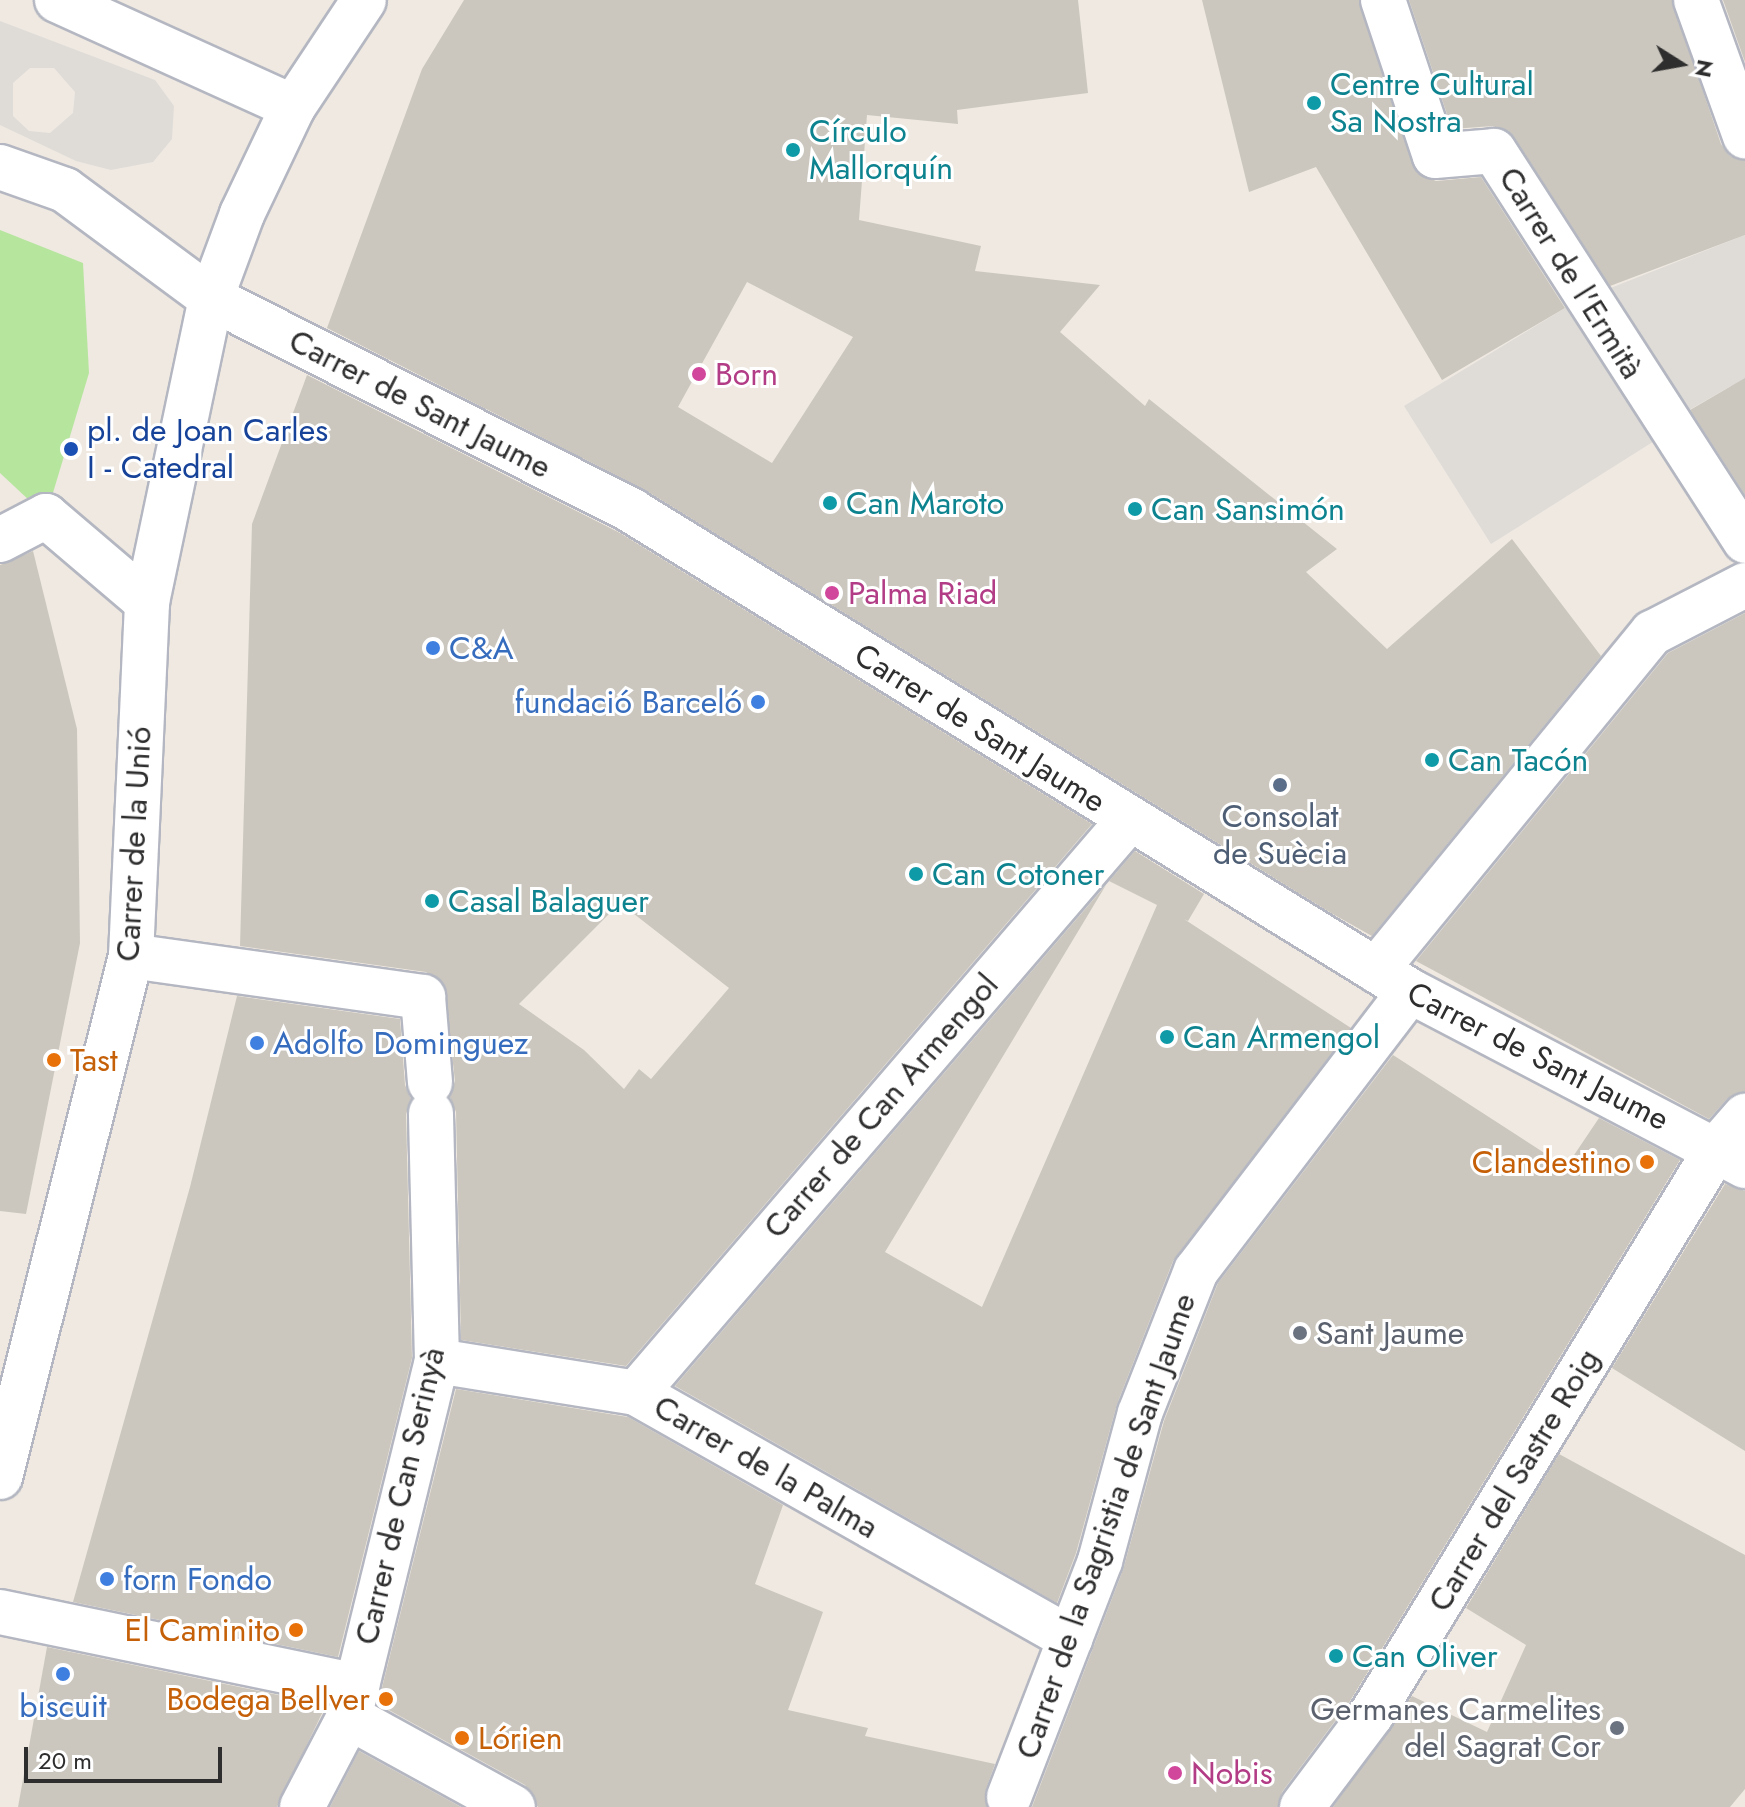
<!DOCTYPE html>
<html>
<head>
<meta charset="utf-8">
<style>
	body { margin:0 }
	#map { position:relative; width:1745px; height:1807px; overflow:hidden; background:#efe9e1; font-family:Jost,sans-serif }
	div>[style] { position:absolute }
	.green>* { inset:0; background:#b6e59e }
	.plaza>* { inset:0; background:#dfdcd8 }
	.building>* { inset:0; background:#cbc7bf }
	.roads { filter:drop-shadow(2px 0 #b4b7c1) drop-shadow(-2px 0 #b4b7c1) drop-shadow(0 2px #b4b7c1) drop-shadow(0 -2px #b4b7c1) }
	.pedestrian>* { height:44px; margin:-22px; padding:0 22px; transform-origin:22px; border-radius:22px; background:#fff }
	.minor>* { height:44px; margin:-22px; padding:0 22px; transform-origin:22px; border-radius:22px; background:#fff }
	.tertiary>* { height:44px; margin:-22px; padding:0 22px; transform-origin:22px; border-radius:22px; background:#fff }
	.dots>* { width:22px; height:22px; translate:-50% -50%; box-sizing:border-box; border:4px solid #fff; border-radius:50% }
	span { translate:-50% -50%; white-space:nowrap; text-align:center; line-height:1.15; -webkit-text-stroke:6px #fff; paint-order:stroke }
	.culture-label { font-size:32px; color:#0d838f }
	.left { translate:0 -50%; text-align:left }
	.street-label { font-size:32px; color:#2e2e2e }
	.hotel-label { font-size:32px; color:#b23c85 }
	.transit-label { font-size:32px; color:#164399 }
	.shop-label { font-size:32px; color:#366cbe }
	.right { translate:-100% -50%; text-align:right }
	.service-label { font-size:32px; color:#4e5e75 }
	.food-label { font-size:32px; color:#c56008 }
	.worship-label { font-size:32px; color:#5b616d }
	.north { position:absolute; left:1641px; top:24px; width:80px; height:80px; -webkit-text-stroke:6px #fff; paint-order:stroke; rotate:101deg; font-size:22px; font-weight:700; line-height:32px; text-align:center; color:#2e2e2e }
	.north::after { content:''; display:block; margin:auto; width:28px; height:36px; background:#2e2e2e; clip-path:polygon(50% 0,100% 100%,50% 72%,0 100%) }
	.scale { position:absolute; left:24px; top:1747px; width:198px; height:36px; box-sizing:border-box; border:4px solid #2e2e2e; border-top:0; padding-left:10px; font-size:24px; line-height:28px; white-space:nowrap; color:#2e2e2e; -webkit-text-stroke:6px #fff; paint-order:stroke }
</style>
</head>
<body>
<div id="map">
	<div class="green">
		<i style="clip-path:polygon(0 230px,83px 263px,89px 373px,46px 516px,0 473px)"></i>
	</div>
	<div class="plaza">
		<i style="clip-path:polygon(evenodd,0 21px,155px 80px,174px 106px,172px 139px,153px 162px,111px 170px,76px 161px,0 125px,0 21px,30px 68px,54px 68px,75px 92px,73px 113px,50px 133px,29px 131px,13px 116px,13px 83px,30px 68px)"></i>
		<i style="clip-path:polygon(1745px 235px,1745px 392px,1731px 386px,1682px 414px,1659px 438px,1491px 544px,1404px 406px,1575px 302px)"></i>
	</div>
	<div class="building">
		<i style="clip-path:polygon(evenodd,464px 0,1078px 0,1088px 93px,957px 110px,958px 124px,867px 115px,859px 220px,981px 246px,975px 271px,1100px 285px,1060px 332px,1145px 406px,1149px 399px,1337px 549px,1306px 572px,1387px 649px,1512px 539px,1601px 656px,1372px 936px,1331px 913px,645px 490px,327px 328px,422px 69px,464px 0,747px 282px,853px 337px,772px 463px,678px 407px,747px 282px)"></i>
		<i style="clip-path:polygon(1202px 0,1359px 0,1417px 173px,1436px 181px,1481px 177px,1565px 308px,1442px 380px,1316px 167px,1249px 192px)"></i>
		<i style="clip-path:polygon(1409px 0,1672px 0,1721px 144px,1730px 156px,1745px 160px,1745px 235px,1610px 286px,1514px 137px,1493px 126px,1452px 129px)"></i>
		<i style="clip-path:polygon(1723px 0,1745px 0,1745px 62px)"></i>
		<i style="clip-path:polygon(evenodd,307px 375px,620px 533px,1092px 824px,626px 1366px,461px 1340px,456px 1112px,450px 1097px,455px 1081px,444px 984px,426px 972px,240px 946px,252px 524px,307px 375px,620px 903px,729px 988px,651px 1079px,639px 1069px,624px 1089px,584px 1050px,519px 1004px,620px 903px)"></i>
		<i style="clip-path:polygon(1745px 378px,1745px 495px,1690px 410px)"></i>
		<i style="clip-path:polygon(33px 551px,77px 729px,80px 943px,26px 1214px,0 1211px,0 565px)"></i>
		<i style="clip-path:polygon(1745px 613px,1745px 1092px,1727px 1099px,1709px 1119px,1416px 961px,1668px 653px)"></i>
		<i style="clip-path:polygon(1135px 851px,1204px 894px,1188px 921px,1184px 919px,1351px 1028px,1173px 1261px,1117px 1404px,1076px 1553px,1057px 1603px,675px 1386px,1106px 885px,885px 1252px,982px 1307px,1157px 905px,1109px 881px)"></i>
		<i style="clip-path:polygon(237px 996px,400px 1019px,405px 1085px,411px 1099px,406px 1114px,412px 1358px,338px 1657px,73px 1602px,190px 1187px)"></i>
		<i style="clip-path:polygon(1393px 1055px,1566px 1167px,1599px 1118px,1680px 1160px,1350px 1701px,1282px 1792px,1278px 1807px,1032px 1807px,1123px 1570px,1164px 1421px,1218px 1283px)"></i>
		<i style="clip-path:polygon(1725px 1184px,1745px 1191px,1745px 1451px,1612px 1368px)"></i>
		<i style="clip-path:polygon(456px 1389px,628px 1417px,783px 1505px,755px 1584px,823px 1612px,788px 1710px,868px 1728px,865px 1736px,995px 1764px,986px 1789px,987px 1807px,538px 1807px,525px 1785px,378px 1704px)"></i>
		<i style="clip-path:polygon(1559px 1454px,1745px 1555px,1745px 1789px,1730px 1807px,1333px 1807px,1412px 1696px,1487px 1732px,1526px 1645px,1466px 1608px)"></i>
		<i style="clip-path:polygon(47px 1647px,326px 1705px,277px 1807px,18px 1807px)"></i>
		<i style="clip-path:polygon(359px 1751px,461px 1807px,330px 1807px)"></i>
	</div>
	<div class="roads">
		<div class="pedestrian">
			<i style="left:0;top:540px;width:52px;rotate:-27.6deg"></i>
			<i style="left:46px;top:516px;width:133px;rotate:40.4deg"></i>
			<i style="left:1376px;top:970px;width:436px;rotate:-50.7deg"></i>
			<i style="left:1652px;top:633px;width:105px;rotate:-27.3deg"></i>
		</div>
		<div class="minor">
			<i style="left:1383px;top:0;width:164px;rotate:71.6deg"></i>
			<i style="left:1435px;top:156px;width:59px;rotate:-4.8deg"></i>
			<i style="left:1494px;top:151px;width:464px;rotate:57.2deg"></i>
			<i style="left:1696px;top:0;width:145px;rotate:70.2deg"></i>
			<i style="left:0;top:167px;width:69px;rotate:19.5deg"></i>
			<i style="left:65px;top:190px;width:182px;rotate:36.5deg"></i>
			<i style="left:211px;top:298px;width:472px;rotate:26.8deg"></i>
			<i style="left:632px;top:511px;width:914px;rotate:31.67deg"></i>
			<i style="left:1410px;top:991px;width:378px;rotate:27.6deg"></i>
			<i style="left:131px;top:956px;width:295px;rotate:8deg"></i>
			<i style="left:423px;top:997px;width:86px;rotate:85.3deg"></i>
			<i style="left:437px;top:1361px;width:202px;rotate:9.1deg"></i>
			<i style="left:636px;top:1393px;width:499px;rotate:29.5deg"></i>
			<i style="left:636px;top:1393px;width:754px;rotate:-49.3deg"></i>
			<i style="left:0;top:1477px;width:537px;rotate:-75.89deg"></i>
			<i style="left:131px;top:956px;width:354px;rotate:-87.4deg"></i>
			<i style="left:147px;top:602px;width:311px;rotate:-78.1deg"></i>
			<i style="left:0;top:1612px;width:365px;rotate:11.7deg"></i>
			<i style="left:357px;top:1686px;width:32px;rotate:104deg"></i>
			<i style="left:349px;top:1717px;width:187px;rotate:28.8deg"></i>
			<i style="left:357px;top:1686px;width:335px;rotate:-76.2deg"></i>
			<i style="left:437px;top:1361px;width:248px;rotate:-91.4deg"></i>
			<i style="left:1009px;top:1797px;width:253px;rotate:-68.9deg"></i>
			<i style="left:1100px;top:1561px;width:153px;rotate:-74.9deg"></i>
			<i style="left:1140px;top:1413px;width:153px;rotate:-68.5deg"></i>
			<i style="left:1196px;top:1271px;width:352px;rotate:-52.6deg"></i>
			<i style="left:302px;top:1807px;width:102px;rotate:-62.4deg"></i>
			<i style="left:1302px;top:1807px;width:115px;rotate:-53.1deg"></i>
			<i style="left:1371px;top:1715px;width:664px;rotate:-58.61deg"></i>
			<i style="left:1717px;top:1148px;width:43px;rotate:-48.8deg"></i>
		</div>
		<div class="tertiary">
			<i style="left:57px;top:0;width:259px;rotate:24.4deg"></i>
			<i style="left:211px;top:298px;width:90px;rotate:-69.7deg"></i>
			<i style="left:242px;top:214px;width:119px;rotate:-64.5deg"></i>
			<i style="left:293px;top:107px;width:128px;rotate:-56.4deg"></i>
		</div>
	</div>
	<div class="dots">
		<i style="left:1314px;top:103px;background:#0f9aa8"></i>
		<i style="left:793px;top:150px;background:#0f9aa8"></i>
		<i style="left:699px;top:374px;background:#d1479c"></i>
		<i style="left:71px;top:449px;background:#1a4fb4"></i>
		<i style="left:830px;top:503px;background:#0f9aa8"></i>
		<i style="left:1135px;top:509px;background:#0f9aa8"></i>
		<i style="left:832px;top:593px;background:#d1479c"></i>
		<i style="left:433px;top:648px;background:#3f7fe0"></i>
		<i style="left:758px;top:702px;background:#3f7fe0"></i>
		<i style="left:1432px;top:760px;background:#0f9aa8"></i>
		<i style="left:1280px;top:785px;background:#5c6f8a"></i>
		<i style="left:916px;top:874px;background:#0f9aa8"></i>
		<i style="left:432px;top:901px;background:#0f9aa8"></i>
		<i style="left:1167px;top:1037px;background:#0f9aa8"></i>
		<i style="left:257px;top:1043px;background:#3f7fe0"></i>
		<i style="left:54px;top:1060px;background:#e8710a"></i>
		<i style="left:1647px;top:1162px;background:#e8710a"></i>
		<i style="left:1300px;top:1333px;background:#6b7280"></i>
		<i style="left:107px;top:1579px;background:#3f7fe0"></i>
		<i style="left:296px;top:1630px;background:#e8710a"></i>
		<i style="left:1336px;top:1656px;background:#0f9aa8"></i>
		<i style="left:63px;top:1674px;background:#3f7fe0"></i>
		<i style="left:386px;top:1699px;background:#e8710a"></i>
		<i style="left:1617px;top:1728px;background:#6b7280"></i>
		<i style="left:462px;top:1738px;background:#e8710a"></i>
		<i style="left:1175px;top:1773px;background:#d1479c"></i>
	</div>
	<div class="culture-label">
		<span class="left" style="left:1330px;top:103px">Centre Cultural<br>Sa Nostra</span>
		<span class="left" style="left:809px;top:150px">Círculo<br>Mallorquín</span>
		<span class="left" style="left:846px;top:503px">Can Maroto</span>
		<span class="left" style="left:1151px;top:509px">Can Sansimón</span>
		<span class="left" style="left:1448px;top:760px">Can Tacón</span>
		<span class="left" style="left:932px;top:874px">Can Cotoner</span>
		<span class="left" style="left:448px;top:901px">Casal Balaguer</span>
		<span class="left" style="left:1183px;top:1037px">Can Armengol</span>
		<span class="left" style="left:1352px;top:1656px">Can Oliver</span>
	</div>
	<div class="street-label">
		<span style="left:1571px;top:273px;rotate:58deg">Carrer de l'Ermità</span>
		<span style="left:420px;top:404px;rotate:27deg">Carrer de Sant Jaume</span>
		<span style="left:980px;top:728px;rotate:32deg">Carrer de Sant Jaume</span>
		<span style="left:134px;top:844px;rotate:-87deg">Carrer de la Unió</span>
		<span style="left:1538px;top:1056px;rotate:27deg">Carrer de Sant Jaume</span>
		<span style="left:881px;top:1106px;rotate:-49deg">Carrer de Can Armengol</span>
		<span style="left:766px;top:1467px;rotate:30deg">Carrer de la Palma</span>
		<span style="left:1514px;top:1480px;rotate:-59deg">Carrer del Sastre Roig</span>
		<span style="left:400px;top:1496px;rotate:-77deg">Carrer de Can Serinyà</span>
		<span style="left:1106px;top:1526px;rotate:-71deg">Carrer de la Sagristia de Sant Jaume</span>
	</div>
	<div class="hotel-label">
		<span class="left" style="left:715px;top:374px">Born</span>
		<span class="left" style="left:848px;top:593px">Palma Riad</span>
		<span class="left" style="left:1191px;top:1773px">Nobis</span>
	</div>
	<div class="transit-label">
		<span class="left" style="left:87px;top:449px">pl. de Joan Carles<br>I - Catedral</span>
	</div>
	<div class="shop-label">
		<span class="left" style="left:449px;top:648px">C&amp;A</span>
		<span class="right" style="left:742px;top:702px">fundació Barceló</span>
		<span class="left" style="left:273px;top:1043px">Adolfo Dominguez</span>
		<span class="left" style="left:123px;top:1579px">forn Fondo</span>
		<span style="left:63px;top:1706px">biscuit</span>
	</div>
	<div class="service-label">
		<span style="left:1280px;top:835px">Consolat<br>de Suècia</span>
	</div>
	<div class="food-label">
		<span class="left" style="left:70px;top:1060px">Tast</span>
		<span class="right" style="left:1631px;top:1162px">Clandestino</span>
		<span class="right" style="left:280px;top:1630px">El Caminito</span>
		<span class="right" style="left:370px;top:1699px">Bodega Bellver</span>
		<span class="left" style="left:478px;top:1738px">Lórien</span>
	</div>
	<div class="worship-label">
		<span class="left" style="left:1316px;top:1333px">Sant Jaume</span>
		<span class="right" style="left:1601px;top:1728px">Germanes Carmelites<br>del Sagrat Cor</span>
	</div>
	<div class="north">N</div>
	<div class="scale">20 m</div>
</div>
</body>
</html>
